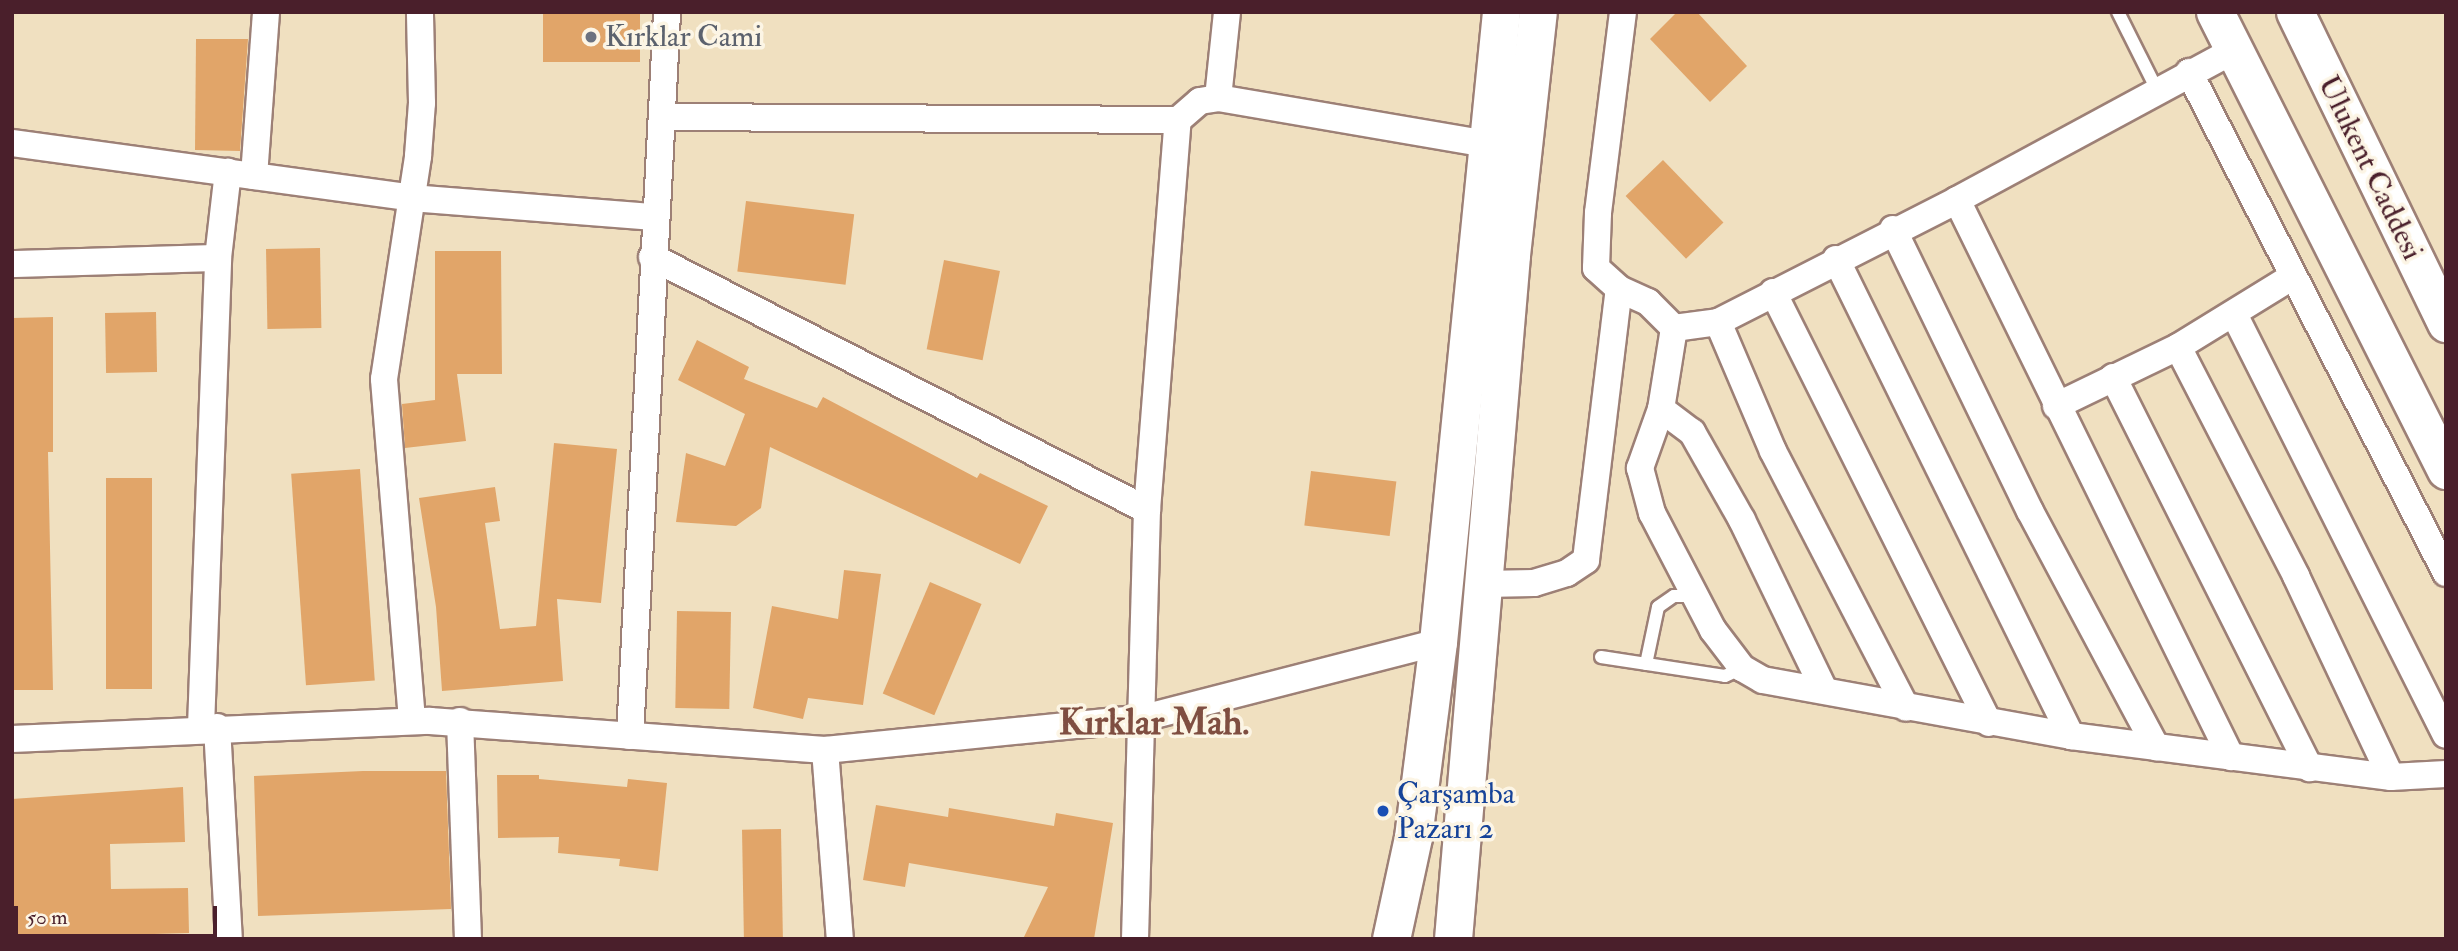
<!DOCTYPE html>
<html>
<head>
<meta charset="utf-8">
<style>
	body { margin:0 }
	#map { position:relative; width:2458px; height:951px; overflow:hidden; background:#f0e0c0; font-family:"IM FELL Double Pica",serif }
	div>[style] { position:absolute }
	.building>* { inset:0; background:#e1a569; transform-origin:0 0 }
	.roads { filter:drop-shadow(2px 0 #9d8076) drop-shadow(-2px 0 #9d8076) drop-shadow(0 2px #9d8076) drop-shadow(0 -2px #9d8076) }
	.lane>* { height:12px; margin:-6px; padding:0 6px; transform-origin:6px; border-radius:6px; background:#fff }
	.street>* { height:26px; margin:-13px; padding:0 13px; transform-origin:13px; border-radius:13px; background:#fff }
	.secondary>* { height:37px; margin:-18.5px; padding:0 18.5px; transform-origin:18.5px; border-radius:18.5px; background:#fff }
	.dots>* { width:19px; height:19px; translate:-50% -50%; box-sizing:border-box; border:4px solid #fcf5e5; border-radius:50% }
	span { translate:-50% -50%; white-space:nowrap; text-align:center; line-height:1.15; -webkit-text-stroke:7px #fcf5e5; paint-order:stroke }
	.worship-label { font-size:30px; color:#5b616d }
	.left { translate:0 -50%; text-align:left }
	.street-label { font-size:30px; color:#4a1f2b }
	.transit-label { font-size:30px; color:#164399 }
	.district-label { font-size:37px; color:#7f4e41; font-weight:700 }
	.frame { position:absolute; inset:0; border:14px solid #4a1f2b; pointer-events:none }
	.scale { position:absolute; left:14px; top:906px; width:203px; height:32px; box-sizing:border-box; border:4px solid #4a1f2b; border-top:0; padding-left:9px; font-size:21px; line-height:24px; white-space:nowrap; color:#4a1f2b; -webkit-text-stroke:5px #fcf5e5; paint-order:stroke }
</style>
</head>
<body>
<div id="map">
	<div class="building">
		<i style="left:543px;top:12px;width:97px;height:50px"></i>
		<i style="clip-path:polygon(1677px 12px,1697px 12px,1747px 66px,1710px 102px,1650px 39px)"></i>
		<i style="clip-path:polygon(196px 39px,248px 39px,240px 151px,195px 150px)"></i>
		<i style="left:1663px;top:160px;width:87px;height:52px;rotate:46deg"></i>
		<i style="left:746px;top:201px;width:109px;height:71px;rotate:7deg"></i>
		<i style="left:320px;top:248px;width:80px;height:54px;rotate:89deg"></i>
		<i style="clip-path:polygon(435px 251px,501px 251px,502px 374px,457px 374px,466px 441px,405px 448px,402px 404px,435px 400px)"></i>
		<i style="left:944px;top:260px;width:57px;height:91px;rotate:11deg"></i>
		<i style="left:156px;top:312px;width:60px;height:51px;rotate:89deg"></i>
		<i style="clip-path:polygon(53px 317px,53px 452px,48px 452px,53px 690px,12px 690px,12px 318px)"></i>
		<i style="clip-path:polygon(697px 340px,749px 367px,744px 379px,817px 408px,823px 397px,977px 478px,980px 473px,1048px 506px,1020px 564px,770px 447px,761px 508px,736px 526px,676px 522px,686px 453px,725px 466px,745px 414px,678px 380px)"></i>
		<i style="clip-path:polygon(554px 443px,617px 449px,601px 603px,557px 599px,563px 681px,442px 691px,436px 607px,419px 498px,495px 487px,500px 521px,485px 523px,500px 629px,536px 626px)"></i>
		<i style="left:360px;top:469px;width:212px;height:69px;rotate:86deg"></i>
		<i style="left:1311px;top:471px;width:86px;height:55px;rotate:7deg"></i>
		<i style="left:152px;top:478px;width:211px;height:46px;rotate:90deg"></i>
		<i style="clip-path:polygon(844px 570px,881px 574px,863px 705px,808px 698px,803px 719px,753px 708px,772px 606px,838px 619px)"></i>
		<i style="left:930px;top:582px;width:56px;height:121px;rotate:23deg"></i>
		<i style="left:677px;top:611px;width:54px;height:97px;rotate:1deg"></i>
		<i style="clip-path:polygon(363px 771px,446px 771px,451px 909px,258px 916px,254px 776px)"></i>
		<i style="clip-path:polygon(497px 775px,539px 775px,539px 779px,627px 787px,628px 779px,667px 783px,658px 871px,619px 866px,620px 859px,558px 853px,559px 837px,498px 838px)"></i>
		<i style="clip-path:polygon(183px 787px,185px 842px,110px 844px,111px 889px,188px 888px,189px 933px,119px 935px,119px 939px,12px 939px,12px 799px)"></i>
		<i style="clip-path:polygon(876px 805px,948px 817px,949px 808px,1054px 826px,1056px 813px,1113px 823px,1094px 939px,1023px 939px,1048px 887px,909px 863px,905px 887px,863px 880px)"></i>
		<i style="left:781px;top:829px;width:110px;height:39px;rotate:89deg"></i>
	</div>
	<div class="roads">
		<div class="lane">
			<i style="left:2118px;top:12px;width:87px;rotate:63.4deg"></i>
			<i style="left:1601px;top:657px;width:125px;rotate:8.7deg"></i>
			<i style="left:1725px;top:676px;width:19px;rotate:-25deg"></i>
			<i style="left:1646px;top:664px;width:58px;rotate:-78.1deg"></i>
			<i style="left:1658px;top:607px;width:19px;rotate:-35deg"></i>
			<i style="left:1674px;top:596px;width:21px"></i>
		</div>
		<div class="street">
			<i style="left:1623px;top:12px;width:203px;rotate:97.1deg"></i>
			<i style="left:1598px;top:213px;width:55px;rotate:92.1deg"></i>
			<i style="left:1596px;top:268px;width:31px;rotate:42deg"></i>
			<i style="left:1619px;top:289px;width:32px;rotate:24deg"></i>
			<i style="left:1648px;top:302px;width:37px;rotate:45deg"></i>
			<i style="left:1674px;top:328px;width:44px;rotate:-7.8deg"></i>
			<i style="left:1718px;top:322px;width:268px;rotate:-27deg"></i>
			<i style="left:1957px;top:200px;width:314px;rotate:-28.4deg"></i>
			<i style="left:2189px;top:72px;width:563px;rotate:62.84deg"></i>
			<i style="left:1218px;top:98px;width:274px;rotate:9.7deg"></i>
			<i style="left:664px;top:117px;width:514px;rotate:0.33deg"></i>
			<i style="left:12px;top:143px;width:403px;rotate:7.8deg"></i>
			<i style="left:411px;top:198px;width:244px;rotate:4.5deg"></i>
			<i style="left:254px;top:176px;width:164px;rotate:-85.8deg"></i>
			<i style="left:1957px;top:200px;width:621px;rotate:63.81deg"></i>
			<i style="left:1893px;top:229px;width:314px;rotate:64.1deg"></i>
			<i style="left:2030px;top:511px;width:268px;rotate:61.9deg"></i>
			<i style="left:652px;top:257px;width:556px;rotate:27.07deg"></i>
			<i style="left:1836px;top:259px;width:532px;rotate:63.77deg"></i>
			<i style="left:12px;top:264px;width:206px;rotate:-1.7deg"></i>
			<i style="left:1773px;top:292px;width:482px;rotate:63.4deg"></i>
			<i style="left:2234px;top:314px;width:471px;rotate:63.3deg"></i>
			<i style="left:1718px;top:322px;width:140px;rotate:66.9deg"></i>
			<i style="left:1773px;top:451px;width:289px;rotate:62.6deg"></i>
			<i style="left:1674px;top:328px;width:82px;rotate:99.1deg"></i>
			<i style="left:1661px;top:409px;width:63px;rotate:109.6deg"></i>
			<i style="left:1640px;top:468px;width:47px;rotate:75.1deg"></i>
			<i style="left:1652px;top:513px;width:132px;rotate:62.5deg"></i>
			<i style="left:1713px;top:630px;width:48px;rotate:52.7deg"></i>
			<i style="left:1742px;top:668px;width:24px;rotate:30deg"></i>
			<i style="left:1763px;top:680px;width:313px;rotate:10.3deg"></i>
			<i style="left:2071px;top:736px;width:323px;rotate:7.3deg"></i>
			<i style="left:2391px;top:777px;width:55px;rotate:-3.1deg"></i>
			<i style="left:2178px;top:347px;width:258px;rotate:62.7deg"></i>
			<i style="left:2296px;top:576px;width:222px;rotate:64.7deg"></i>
			<i style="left:2113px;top:377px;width:438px;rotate:63.3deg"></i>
			<i style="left:2056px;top:406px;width:136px;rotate:-25.8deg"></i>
			<i style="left:2178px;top:347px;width:134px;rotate:-31.6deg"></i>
			<i style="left:1661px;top:409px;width:39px;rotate:37deg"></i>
			<i style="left:1692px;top:432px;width:101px;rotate:60.4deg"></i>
			<i style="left:1742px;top:520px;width:189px;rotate:64.2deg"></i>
			<i style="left:1484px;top:584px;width:50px;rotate:-1.1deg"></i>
			<i style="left:1534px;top:583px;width:34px;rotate:-17deg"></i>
			<i style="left:1567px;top:573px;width:23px;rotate:-34deg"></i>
			<i style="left:1586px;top:560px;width:273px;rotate:-83.1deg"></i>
			<i style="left:412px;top:720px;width:342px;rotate:-94.7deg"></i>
			<i style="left:384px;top:379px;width:226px;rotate:-81.3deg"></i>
			<i style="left:418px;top:156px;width:53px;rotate:-85.7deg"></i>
			<i style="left:422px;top:103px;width:91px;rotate:-91.3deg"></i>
			<i style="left:460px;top:721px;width:218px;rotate:87.9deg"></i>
			<i style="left:201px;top:727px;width:469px;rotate:-87.9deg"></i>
			<i style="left:218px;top:258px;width:87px;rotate:-83.4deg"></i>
			<i style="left:217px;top:727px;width:212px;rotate:86.8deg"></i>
			<i style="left:630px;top:736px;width:725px;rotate:-87.07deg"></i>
			<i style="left:12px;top:739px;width:418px;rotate:-2.5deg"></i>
			<i style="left:430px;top:721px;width:396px;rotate:4.2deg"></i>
			<i style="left:825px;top:750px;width:320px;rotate:-5.7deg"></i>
			<i style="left:1143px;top:718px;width:305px;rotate:-14.4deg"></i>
			<i style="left:825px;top:750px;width:190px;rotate:85.5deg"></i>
			<i style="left:1135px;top:939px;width:429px;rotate:-88.4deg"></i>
			<i style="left:1147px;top:510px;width:391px;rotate:-85.5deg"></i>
			<i style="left:1178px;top:120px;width:29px;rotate:-41deg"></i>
			<i style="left:1200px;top:101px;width:18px;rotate:-9deg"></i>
			<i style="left:1218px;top:98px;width:86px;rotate:-84deg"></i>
		</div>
		<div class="secondary">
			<i style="left:2215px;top:12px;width:513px;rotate:63.24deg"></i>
			<i style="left:2295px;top:12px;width:346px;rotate:64.1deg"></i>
			<i style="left:1391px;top:939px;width:104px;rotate:-77.8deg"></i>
			<i style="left:1413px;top:837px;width:197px;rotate:-82.7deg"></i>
			<i style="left:1438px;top:642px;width:633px;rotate:-84.29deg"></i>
			<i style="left:1453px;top:939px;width:686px;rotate:-85.15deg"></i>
			<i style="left:1511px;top:255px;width:244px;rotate:-83.7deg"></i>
		</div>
	</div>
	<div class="dots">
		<i style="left:591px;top:37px;background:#6b7280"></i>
		<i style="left:1383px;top:811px;background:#1a4fb4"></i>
	</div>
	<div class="worship-label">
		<span class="left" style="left:605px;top:37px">Kırklar Cami</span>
	</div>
	<div class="street-label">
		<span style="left:2370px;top:168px;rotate:64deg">Ulukent Caddesi</span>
	</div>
	<div class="transit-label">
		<span class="left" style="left:1397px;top:811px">Çarşamba<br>Pazarı 2</span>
	</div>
	<div class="district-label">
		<span style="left:1154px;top:723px">Kırklar Mah.</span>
	</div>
	<div class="frame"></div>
	<div class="scale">50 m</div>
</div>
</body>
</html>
